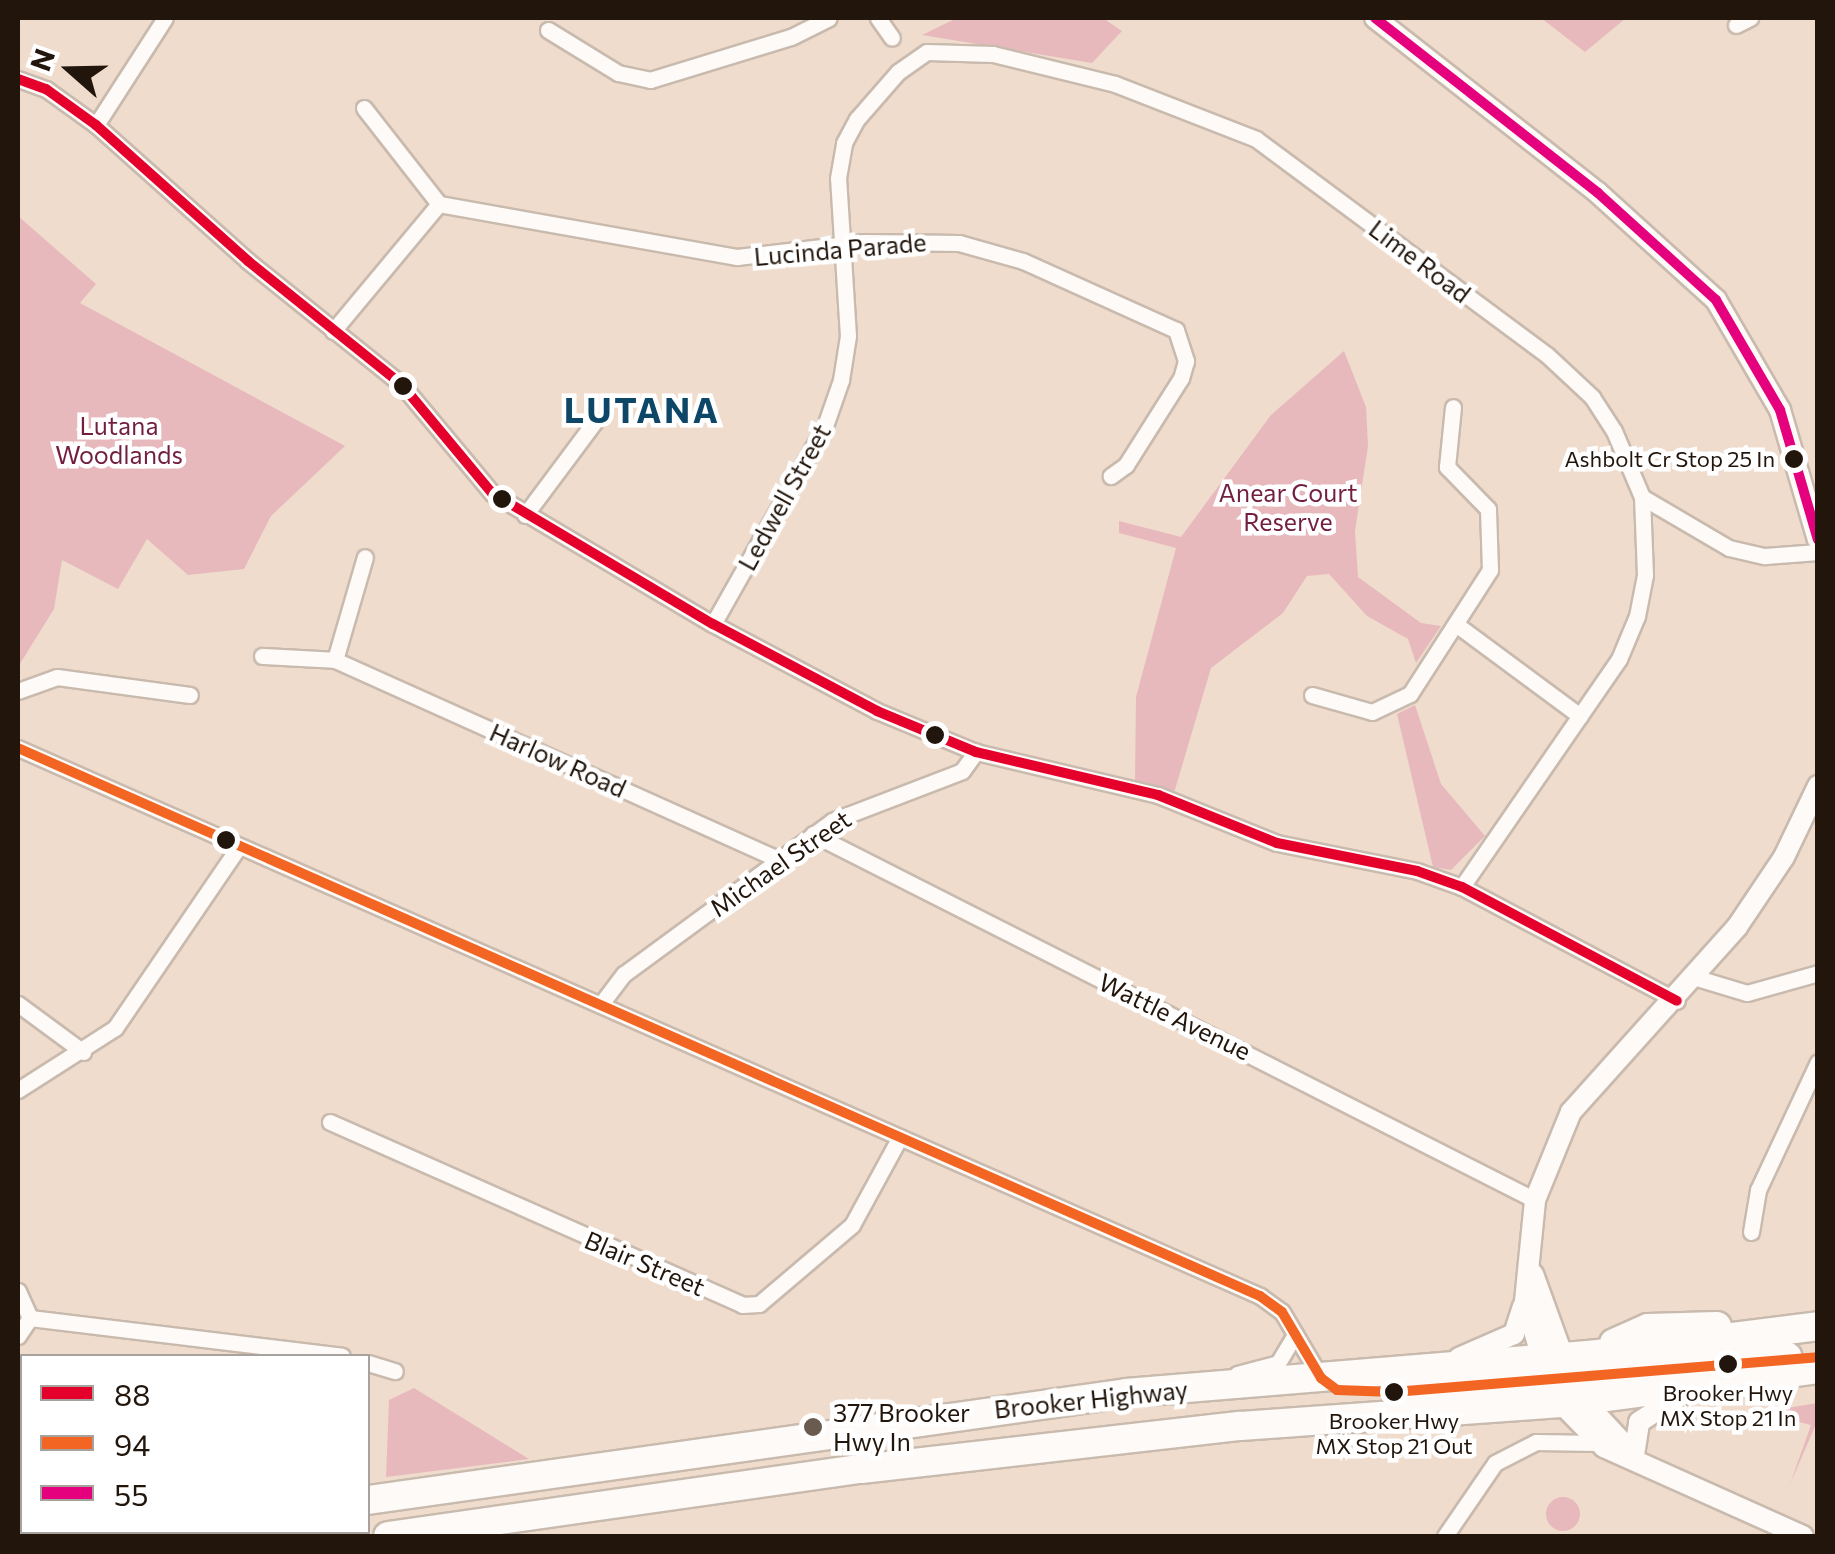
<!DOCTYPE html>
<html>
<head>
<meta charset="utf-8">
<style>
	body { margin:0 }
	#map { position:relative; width:1835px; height:1554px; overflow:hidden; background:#efdccd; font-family:Commissioner,sans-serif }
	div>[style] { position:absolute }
	.green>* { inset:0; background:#e7b9bd }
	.round { border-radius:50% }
	.roads { filter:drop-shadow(2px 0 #c9baae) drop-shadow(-2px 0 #c9baae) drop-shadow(0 2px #c9baae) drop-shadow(0 -2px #c9baae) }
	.street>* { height:15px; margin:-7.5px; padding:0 7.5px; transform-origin:7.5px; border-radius:7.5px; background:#fdfaf8 }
	.secondary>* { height:20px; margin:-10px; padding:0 10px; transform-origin:10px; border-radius:10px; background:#fdfaf8 }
	.highway>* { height:28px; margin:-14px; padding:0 14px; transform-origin:14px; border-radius:14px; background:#fdfaf8 }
	.bus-1>* { height:10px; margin:-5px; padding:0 5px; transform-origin:5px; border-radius:5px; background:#e4002b }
	.bus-2>* { height:10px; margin:-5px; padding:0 5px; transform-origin:5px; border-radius:5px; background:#f26522 }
	.bus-3>* { height:10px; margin:-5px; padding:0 5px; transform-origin:5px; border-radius:5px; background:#e5007d }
	.dots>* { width:28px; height:28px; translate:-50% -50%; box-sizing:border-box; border:5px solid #fff; border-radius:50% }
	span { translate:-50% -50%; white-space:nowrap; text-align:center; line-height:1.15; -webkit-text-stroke:9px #fff; paint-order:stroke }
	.bus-label { font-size:22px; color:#22160c }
	.right { translate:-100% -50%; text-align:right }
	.street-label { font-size:25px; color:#22160c }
	.park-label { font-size:25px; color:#721e3f }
	.poi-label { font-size:25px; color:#22160c }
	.left { translate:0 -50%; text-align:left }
	.district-label { font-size:35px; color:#0d4667; font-weight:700; letter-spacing:2.5px }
	.frame { position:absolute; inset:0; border:20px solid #22160c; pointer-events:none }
	.legend { position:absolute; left:20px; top:1354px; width:350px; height:180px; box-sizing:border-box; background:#fff; border:2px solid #a7a29e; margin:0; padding:12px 18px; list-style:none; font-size:30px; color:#22160c }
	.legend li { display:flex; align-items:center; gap:20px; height:50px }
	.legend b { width:50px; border:2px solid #a7a29e }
	.north { position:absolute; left:20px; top:20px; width:100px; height:100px; -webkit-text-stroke:8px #fff; paint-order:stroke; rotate:290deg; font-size:28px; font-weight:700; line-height:40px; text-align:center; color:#22160c }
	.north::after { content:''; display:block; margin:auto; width:35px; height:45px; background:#22160c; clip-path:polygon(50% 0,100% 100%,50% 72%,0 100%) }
</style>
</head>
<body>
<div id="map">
	<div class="green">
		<i style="clip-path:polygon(957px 18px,1103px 18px,1122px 31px,1092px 63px,922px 35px)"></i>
		<i style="clip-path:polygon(1541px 18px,1626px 18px,1585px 52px)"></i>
		<i style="clip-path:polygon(18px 216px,96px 284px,80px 303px,345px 446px,271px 516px,244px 569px,188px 575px,147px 539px,118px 589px,62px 560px,54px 609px,18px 667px)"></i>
		<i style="clip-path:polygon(1344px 351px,1366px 407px,1368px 446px,1355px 531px,1358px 577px,1421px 623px,1441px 626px,1416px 663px,1408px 639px,1367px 616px,1329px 574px,1307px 576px,1283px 613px,1211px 668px,1174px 793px,1135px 780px,1136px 697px,1176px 548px,1119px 533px,1119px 521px,1181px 537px,1271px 415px)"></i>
		<i style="clip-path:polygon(1415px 705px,1441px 784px,1485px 836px,1451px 870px,1433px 867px,1397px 714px)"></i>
		<i style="clip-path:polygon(414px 1388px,529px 1459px,386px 1477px,389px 1400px)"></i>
		<i style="clip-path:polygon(1817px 1403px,1817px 1422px,1790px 1484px,1811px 1425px,1783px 1418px,1787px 1408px)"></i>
		<i class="round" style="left:1546px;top:1497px;width:34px;height:34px"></i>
	</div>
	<div class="roads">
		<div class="street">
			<i style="left:878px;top:18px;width:24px;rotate:55deg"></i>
			<i style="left:1736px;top:25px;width:16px;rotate:-27deg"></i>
			<i style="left:548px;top:30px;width:82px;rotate:31.6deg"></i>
			<i style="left:618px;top:73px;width:33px;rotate:12deg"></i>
			<i style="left:650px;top:80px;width:147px;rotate:-17deg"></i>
			<i style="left:791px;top:37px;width:42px;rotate:-26.6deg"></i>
			<i style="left:18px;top:79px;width:30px;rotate:20deg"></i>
			<i style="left:46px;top:89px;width:62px;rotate:35.8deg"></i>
			<i style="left:96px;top:125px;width:204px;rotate:41.8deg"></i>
			<i style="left:248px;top:261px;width:198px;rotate:38.8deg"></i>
			<i style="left:402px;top:385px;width:141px;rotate:50.2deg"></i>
			<i style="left:492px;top:493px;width:257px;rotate:30.7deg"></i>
			<i style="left:713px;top:624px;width:186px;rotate:27.9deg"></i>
			<i style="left:877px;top:711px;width:107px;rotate:22.5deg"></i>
			<i style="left:976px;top:752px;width:187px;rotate:13.3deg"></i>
			<i style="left:1158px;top:795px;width:128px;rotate:22deg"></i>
			<i style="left:1277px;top:843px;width:143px;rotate:11.3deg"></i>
			<i style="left:1417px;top:871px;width:48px;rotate:19.6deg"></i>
			<i style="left:1462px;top:887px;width:243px;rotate:27.9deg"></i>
			<i style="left:364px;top:108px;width:122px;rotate:52deg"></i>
			<i style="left:96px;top:125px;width:127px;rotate:-57.2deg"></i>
			<i style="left:333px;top:331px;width:165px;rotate:-50.2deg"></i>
			<i style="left:439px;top:204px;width:303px;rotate:10.1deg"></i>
			<i style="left:737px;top:257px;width:128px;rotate:-6.7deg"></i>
			<i style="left:864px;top:242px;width:95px;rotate:0.6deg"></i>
			<i style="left:959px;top:243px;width:66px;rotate:15.7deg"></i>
			<i style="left:1023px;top:261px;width:168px;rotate:24.3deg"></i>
			<i style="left:1176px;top:330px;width:33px;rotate:72deg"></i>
			<i style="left:1186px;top:361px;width:18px;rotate:106deg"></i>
			<i style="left:1181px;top:378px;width:103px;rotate:122.3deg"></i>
			<i style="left:1126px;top:465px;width:19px;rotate:144deg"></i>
			<i style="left:1642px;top:497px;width:101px;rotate:30.4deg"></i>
			<i style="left:1729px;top:548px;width:37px;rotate:13deg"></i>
			<i style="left:1765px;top:556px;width:53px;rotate:-4.3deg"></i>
			<i style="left:525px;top:515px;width:117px;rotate:-53.3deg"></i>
			<i style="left:713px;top:624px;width:227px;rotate:-60.5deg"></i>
			<i style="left:825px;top:426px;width:49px;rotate:-70.8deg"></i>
			<i style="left:841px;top:380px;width:45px;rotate:-81deg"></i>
			<i style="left:848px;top:336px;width:158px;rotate:-93.6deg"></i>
			<i style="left:838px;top:178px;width:36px;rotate:-80deg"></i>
			<i style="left:844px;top:143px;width:27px;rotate:-62deg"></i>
			<i style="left:857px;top:119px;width:62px;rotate:-48.9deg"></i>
			<i style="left:898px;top:72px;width:35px;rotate:-35deg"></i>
			<i style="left:927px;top:52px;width:66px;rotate:1.7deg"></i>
			<i style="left:993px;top:54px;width:126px;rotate:13.8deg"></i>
			<i style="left:1115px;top:84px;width:151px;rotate:21.3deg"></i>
			<i style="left:1256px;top:139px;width:362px;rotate:36.6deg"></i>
			<i style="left:1547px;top:355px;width:62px;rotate:43deg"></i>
			<i style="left:1592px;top:397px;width:40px;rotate:57.1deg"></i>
			<i style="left:1614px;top:431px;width:72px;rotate:67deg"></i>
			<i style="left:1642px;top:497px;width:78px;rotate:87.8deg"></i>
			<i style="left:1645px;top:575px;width:42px;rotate:101deg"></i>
			<i style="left:1637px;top:616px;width:47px;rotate:112.7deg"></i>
			<i style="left:1619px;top:659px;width:277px;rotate:124.6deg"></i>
			<i style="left:1457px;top:625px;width:153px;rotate:36.5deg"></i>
			<i style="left:262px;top:656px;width:73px;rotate:3.1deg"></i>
			<i style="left:335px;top:660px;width:488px;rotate:24.2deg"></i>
			<i style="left:335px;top:660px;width:107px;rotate:-73.8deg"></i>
			<i style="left:18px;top:691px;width:41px;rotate:-19.7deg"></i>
			<i style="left:57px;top:677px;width:134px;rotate:7.7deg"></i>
			<i style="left:1312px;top:695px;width:62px;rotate:15.8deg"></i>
			<i style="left:1372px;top:712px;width:42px;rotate:-25.3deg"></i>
			<i style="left:1410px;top:694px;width:148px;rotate:-57.2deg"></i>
			<i style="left:1490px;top:570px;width:61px;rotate:-91.9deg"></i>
			<i style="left:1488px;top:509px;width:59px;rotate:-134.3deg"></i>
			<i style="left:1447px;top:467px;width:60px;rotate:-84.3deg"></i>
			<i style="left:18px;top:748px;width:1358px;rotate:23.81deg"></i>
			<i style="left:1260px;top:1296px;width:27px;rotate:36deg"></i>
			<i style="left:1282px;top:1312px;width:77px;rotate:59.4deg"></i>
			<i style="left:813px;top:834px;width:809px;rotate:26.88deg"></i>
			<i style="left:1697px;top:978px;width:52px;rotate:16.7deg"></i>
			<i style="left:1747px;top:993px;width:74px;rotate:-15.7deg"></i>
			<i style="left:18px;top:1004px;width:81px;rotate:36.4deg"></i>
			<i style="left:601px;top:1004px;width:38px;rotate:-53deg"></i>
			<i style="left:624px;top:974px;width:258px;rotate:-36.3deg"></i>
			<i style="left:832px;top:821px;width:139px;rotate:-21deg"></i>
			<i style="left:962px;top:771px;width:24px;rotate:-54deg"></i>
			<i style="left:18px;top:1090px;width:115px;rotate:-32.6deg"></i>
			<i style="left:115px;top:1028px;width:220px;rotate:-55.7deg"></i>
			<i style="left:330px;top:1122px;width:451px;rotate:23.9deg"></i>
			<i style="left:742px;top:1305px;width:17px;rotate:-3deg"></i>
			<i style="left:759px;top:1304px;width:122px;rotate:-40.3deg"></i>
			<i style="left:852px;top:1225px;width:100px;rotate:-61.4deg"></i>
			<i style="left:1751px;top:1232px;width:43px;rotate:-80.5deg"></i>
			<i style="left:1758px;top:1190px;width:141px;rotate:-64.9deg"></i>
			<i style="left:18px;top:1291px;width:30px;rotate:66deg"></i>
			<i style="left:30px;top:1318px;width:22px;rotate:124deg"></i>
			<i style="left:30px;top:1318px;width:314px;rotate:6.9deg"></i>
			<i style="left:368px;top:1363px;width:28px;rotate:17deg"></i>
			<i style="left:1237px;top:1374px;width:42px;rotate:-15deg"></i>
			<i style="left:1278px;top:1363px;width:33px;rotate:-59deg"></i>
			<i style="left:1445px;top:1536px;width:88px;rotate:-55.6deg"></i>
			<i style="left:1495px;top:1463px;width:46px;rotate:-27.1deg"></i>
			<i style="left:1536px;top:1442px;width:61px;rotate:0.9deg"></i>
		</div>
		<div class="secondary">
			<i style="left:1375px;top:18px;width:283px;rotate:38.1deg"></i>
			<i style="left:1598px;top:193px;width:159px;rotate:42.2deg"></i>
			<i style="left:1716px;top:300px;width:127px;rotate:59.8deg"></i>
			<i style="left:1780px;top:410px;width:135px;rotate:73.7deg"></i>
			<i style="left:1533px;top:1274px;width:88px;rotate:70.1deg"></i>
			<i style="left:1459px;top:1358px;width:60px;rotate:-23.6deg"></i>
			<i style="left:1514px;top:1334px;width:29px;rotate:-72deg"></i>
			<i style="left:1542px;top:1358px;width:59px;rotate:-106.6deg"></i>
			<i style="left:1525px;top:1301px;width:101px;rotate:-84.3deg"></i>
			<i style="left:1535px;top:1200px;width:95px;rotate:-67.8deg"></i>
			<i style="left:1571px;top:1112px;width:249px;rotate:-48.1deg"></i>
			<i style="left:1737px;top:927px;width:84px;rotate:-56.1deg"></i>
			<i style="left:1784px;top:857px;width:79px;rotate:-64.4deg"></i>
			<i style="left:1582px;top:1399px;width:76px;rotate:47.1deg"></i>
			<i style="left:1561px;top:1403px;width:62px;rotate:45.7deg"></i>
			<i style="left:1604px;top:1447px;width:218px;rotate:24.1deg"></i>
			<i style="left:1634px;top:1455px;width:33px;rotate:-81deg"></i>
			<i style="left:1639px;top:1422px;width:57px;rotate:-32.9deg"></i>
			<i style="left:18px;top:1485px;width:7px;rotate:56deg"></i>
			<i style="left:18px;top:1527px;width:10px;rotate:66deg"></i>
			<i style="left:59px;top:1532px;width:11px;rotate:22deg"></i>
		</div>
		<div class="highway">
			<i style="left:1614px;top:1343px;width:37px;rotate:-24deg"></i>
			<i style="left:1648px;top:1328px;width:69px;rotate:-1.7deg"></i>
			<i style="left:1408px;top:1390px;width:381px;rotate:-5deg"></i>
			<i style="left:368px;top:1500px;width:766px;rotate:-8.03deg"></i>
			<i style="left:1126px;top:1393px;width:466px;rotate:-4.7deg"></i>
			<i style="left:1590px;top:1355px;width:230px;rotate:-7.2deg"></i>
			<i style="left:126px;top:1536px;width:32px;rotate:-7deg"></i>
			<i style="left:388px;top:1536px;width:478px;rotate:-8.1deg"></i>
			<i style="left:861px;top:1469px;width:382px;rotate:-6.5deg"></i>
			<i style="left:1241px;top:1426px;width:321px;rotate:-4.1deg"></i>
			<i style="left:1561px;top:1403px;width:259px;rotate:-7.5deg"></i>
		</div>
	</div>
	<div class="bus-1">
		<i style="left:18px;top:79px;width:30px;rotate:20deg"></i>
		<i style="left:46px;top:89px;width:62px;rotate:35.8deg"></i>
		<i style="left:96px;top:125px;width:204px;rotate:41.8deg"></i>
		<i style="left:248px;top:261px;width:198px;rotate:38.8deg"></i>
		<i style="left:402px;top:385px;width:141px;rotate:50.2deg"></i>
		<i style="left:492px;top:493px;width:257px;rotate:30.7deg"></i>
		<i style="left:713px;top:624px;width:186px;rotate:27.9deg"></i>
		<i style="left:877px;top:711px;width:107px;rotate:22.5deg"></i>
		<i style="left:976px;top:752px;width:187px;rotate:13.3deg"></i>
		<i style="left:1158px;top:795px;width:128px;rotate:22deg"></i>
		<i style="left:1277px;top:843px;width:143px;rotate:11.3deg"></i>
		<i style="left:1417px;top:871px;width:48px;rotate:19.6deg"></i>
		<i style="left:1462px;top:887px;width:243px;rotate:27.9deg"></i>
	</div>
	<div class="bus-2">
		<i style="left:18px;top:748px;width:1358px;rotate:23.81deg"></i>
		<i style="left:1260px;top:1296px;width:27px;rotate:36deg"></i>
		<i style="left:1282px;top:1312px;width:77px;rotate:59.4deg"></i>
		<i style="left:1321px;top:1378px;width:20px;rotate:37deg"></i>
		<i style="left:1337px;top:1390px;width:57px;rotate:2deg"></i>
		<i style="left:1394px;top:1392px;width:425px;rotate:-4.7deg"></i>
	</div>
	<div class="bus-3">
		<i style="left:1375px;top:18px;width:283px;rotate:38.1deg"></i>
		<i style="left:1598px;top:193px;width:159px;rotate:42.2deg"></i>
		<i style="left:1716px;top:300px;width:127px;rotate:59.8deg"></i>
		<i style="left:1780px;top:410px;width:135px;rotate:73.7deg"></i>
	</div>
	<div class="dots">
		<i style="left:403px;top:386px;background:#22160c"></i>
		<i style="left:1794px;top:459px;background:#22160c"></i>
		<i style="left:502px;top:499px;background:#22160c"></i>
		<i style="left:935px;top:735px;background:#22160c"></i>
		<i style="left:226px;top:840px;background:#22160c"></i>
		<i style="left:1728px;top:1364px;background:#22160c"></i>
		<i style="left:1394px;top:1392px;background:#22160c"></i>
		<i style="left:813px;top:1427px;background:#6a5b50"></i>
	</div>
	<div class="bus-label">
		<span class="right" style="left:1775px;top:459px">Ashbolt Cr Stop 25 In</span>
		<span style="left:1728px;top:1405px">Brooker Hwy<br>MX Stop 21 In</span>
		<span style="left:1394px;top:1433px">Brooker Hwy<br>MX Stop 21 Out</span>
	</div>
	<div class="street-label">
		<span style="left:840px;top:249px;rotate:-5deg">Lucinda Parade</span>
		<span style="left:1420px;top:261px;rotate:37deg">Lime Road</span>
		<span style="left:784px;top:497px;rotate:-61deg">Ledwell Street</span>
		<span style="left:558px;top:760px;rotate:24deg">Harlow Road</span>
		<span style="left:780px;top:863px;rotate:-35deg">Michael Street</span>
		<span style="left:1175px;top:1016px;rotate:26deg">Wattle Avenue</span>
		<span style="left:645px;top:1263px;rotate:23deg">Blair Street</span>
		<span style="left:1091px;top:1399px;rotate:-6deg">Brooker Highway</span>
	</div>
	<div class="park-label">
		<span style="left:119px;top:440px">Lutana<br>Woodlands</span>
		<span style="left:1288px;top:507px">Anear Court<br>Reserve</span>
	</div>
	<div class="poi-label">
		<span class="left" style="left:833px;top:1427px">377 Brooker<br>Hwy In</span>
	</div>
	<div class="district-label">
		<span style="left:642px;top:409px">LUTANA</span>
	</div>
	<div class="frame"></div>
	<ul class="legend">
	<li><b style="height:12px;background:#e4002b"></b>88</li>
	<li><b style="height:12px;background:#f26522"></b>94</li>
	<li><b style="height:12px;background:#e5007d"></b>55</li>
	</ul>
	<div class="north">N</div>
</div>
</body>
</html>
